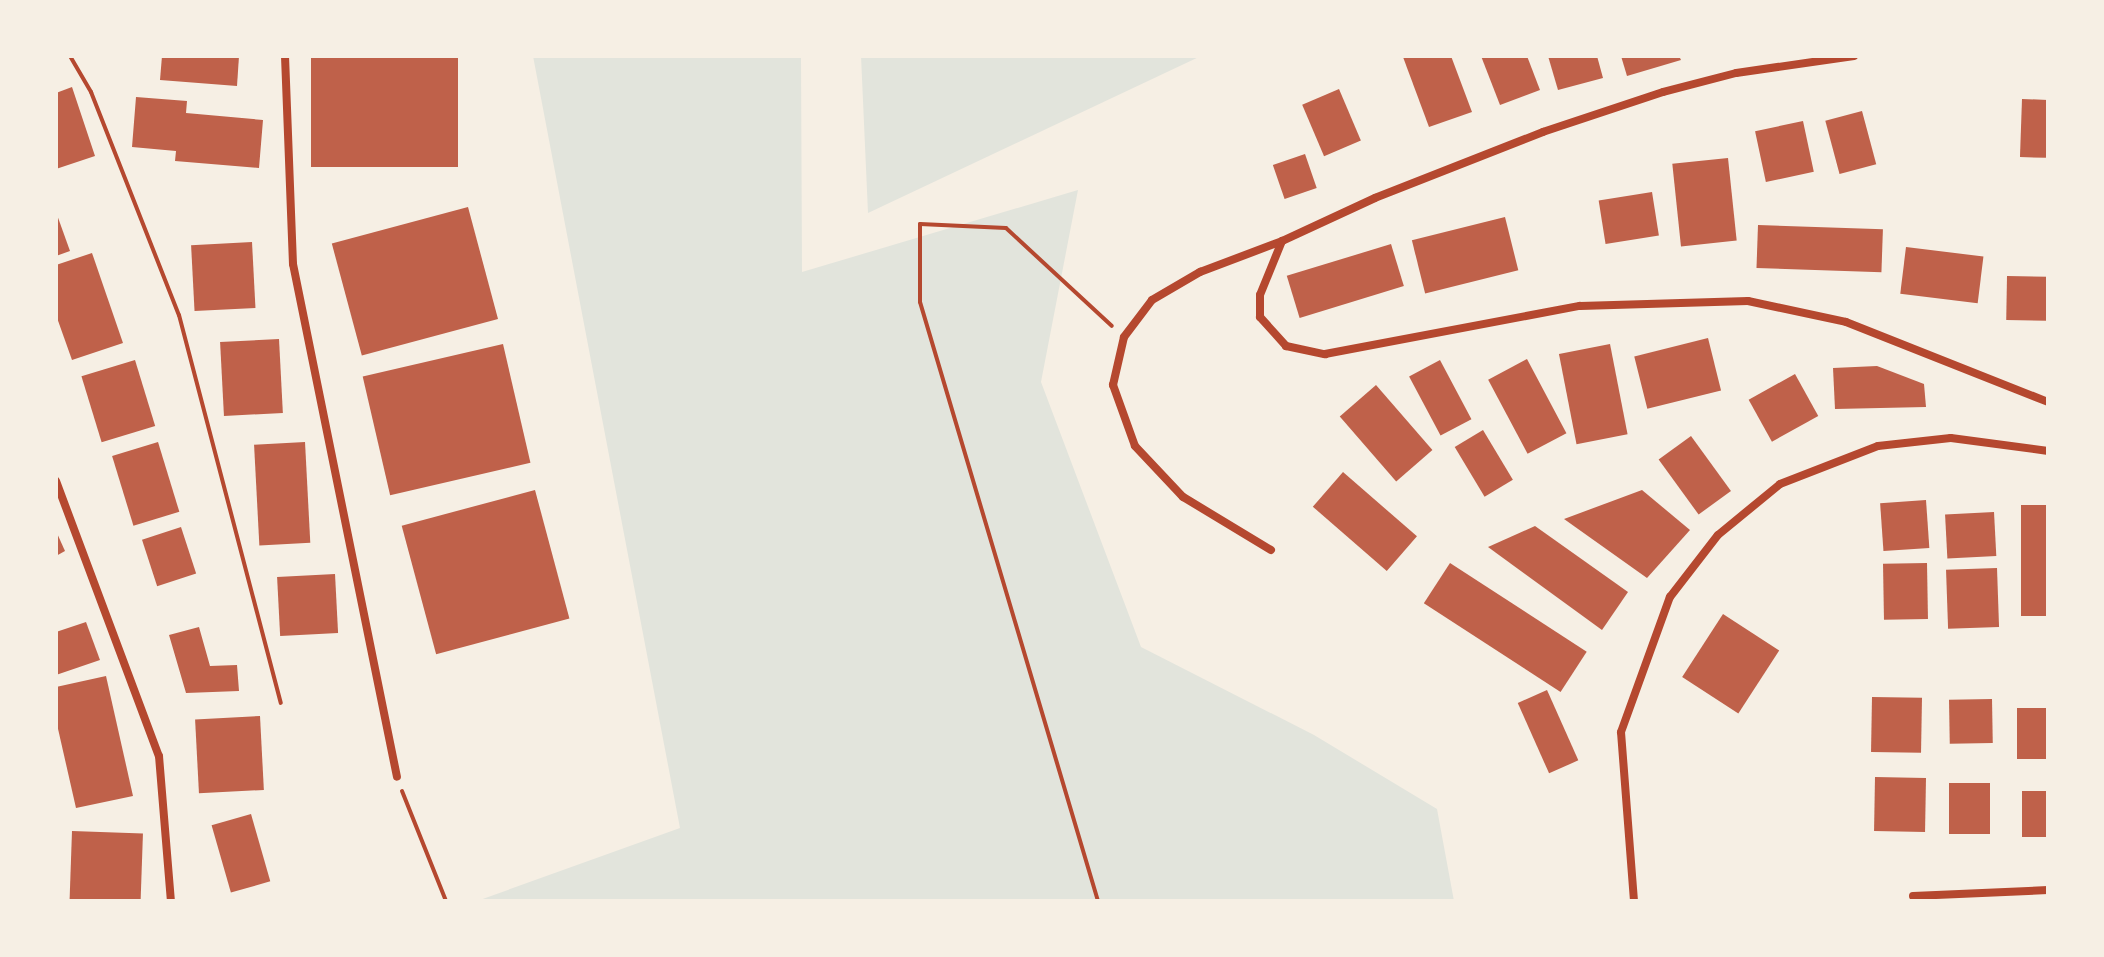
<!DOCTYPE html>
<html>
<head>
<meta charset="utf-8">
<style>
	body { margin:0 }
	#map { position:relative; width:2104px; height:957px; overflow:hidden; background:#f6efe4; font-family:"Noto Sans",sans-serif }
	div>[style] { position:absolute }
	.green>* { inset:0; background:#e2e4dc }
	.building>* { inset:0; background:#bf614a; transform-origin:0 0 }
	.path>* { height:4px; margin:-2px; padding:0 2px; transform-origin:2px; border-radius:2px; background:#b5482f }
	.minor>* { height:8px; margin:-4px; padding:0 4px; transform-origin:4px; border-radius:4px; background:#b5482f }
	span { translate:-50% -50%; white-space:nowrap; text-align:center; line-height:1.15; -webkit-text-stroke:6px #f6efe4; paint-order:stroke }
	.frame { position:absolute; inset:0; border:58px solid #f6efe4; pointer-events:none }
</style>
</head>
<body>
<div id="map">
	<div class="green">
		<i style="clip-path:polygon(533px 56px,801px 56px,802px 272px,1078px 190px,1041px 382px,1141px 647px,1314px 735px,1437px 809px,1454px 901px,477px 901px,680px 828px)"></i>
		<i style="clip-path:polygon(861px 56px,1201px 56px,868px 213px)"></i>
	</div>
	<div class="building">
		<i style="clip-path:polygon(162px 56px,239px 56px,237px 86px,160px 80px)"></i>
		<i style="left:311px;top:56px;width:147px;height:111px"></i>
		<i style="clip-path:polygon(1451px 56px,1472px 112px,1429px 127px,1403px 57px)"></i>
		<i style="clip-path:polygon(1481px 56px,1527px 56px,1540px 90px,1500px 105px)"></i>
		<i style="clip-path:polygon(1548px 56px,1597px 56px,1603px 78px,1558px 90px)"></i>
		<i style="clip-path:polygon(1621px 56px,1679px 56px,1681px 60px,1627px 76px)"></i>
		<i style="clip-path:polygon(72px 87px,95px 156px,56px 169px,56px 93px)"></i>
		<i style="left:1339px;top:89px;width:56px;height:40px;rotate:67deg"></i>
		<i style="clip-path:polygon(136px 97px,187px 101px,186px 113px,263px 120px,259px 168px,175px 161px,176px 151px,132px 147px)"></i>
		<i style="left:2022px;top:99px;width:26px;height:58px;rotate:2deg"></i>
		<i style="left:1862px;top:111px;width:55px;height:38px;rotate:75deg"></i>
		<i style="left:1803px;top:121px;width:52px;height:49px;rotate:78deg"></i>
		<i style="left:1305px;top:154px;width:36px;height:34px;rotate:71deg"></i>
		<i style="left:1728px;top:158px;width:83px;height:56px;rotate:84deg"></i>
		<i style="left:1652px;top:192px;width:44px;height:54px;rotate:81deg"></i>
		<i style="left:468px;top:207px;width:116px;height:141px;rotate:75deg"></i>
		<i style="clip-path:polygon(56px 212px,70px 251px,56px 256px)"></i>
		<i style="left:1505px;top:217px;width:55px;height:96px;rotate:76deg"></i>
		<i style="left:1758px;top:225px;width:125px;height:43px;rotate:2deg"></i>
		<i style="left:252px;top:242px;width:66px;height:61px;rotate:87deg"></i>
		<i style="left:1391px;top:244px;width:44px;height:109px;rotate:73deg"></i>
		<i style="left:1906px;top:247px;width:78px;height:47px;rotate:7deg"></i>
		<i style="clip-path:polygon(92px 253px,123px 343px,72px 360px,56px 315px,56px 265px)"></i>
		<i style="left:2007px;top:276px;width:41px;height:44px;rotate:1deg"></i>
		<i style="left:1708px;top:338px;width:54px;height:76px;rotate:76deg"></i>
		<i style="left:279px;top:339px;width:74px;height:59px;rotate:87deg"></i>
		<i style="left:503px;top:344px;width:122px;height:144px;rotate:77deg"></i>
		<i style="left:1610px;top:344px;width:92px;height:52px;rotate:79deg"></i>
		<i style="left:1527px;top:359px;width:84px;height:44px;rotate:62deg"></i>
		<i style="left:135px;top:360px;width:69px;height:56px;rotate:73deg"></i>
		<i style="left:1440px;top:360px;width:67px;height:35px;rotate:62deg"></i>
		<i style="clip-path:polygon(1877px 366px,1924px 384px,1926px 407px,1835px 409px,1833px 368px)"></i>
		<i style="left:1795px;top:374px;width:48px;height:53px;rotate:61deg"></i>
		<i style="left:1376px;top:385px;width:86px;height:48px;rotate:49deg"></i>
		<i style="left:1483px;top:430px;width:58px;height:33px;rotate:59deg"></i>
		<i style="left:1691px;top:436px;width:68px;height:40px;rotate:54deg"></i>
		<i style="left:158px;top:442px;width:73px;height:48px;rotate:73deg"></i>
		<i style="left:305px;top:442px;width:101px;height:51px;rotate:87deg"></i>
		<i style="left:1343px;top:472px;width:98px;height:46px;rotate:41deg"></i>
		<i style="left:535px;top:490px;width:133px;height:138px;rotate:75deg"></i>
		<i style="clip-path:polygon(1642px 490px,1690px 530px,1647px 578px,1564px 519px)"></i>
		<i style="left:1926px;top:500px;width:48px;height:46px;rotate:86deg"></i>
		<i style="left:2048px;top:505px;width:111px;height:27px;rotate:90deg"></i>
		<i style="left:1994px;top:512px;width:44px;height:49px;rotate:87deg"></i>
		<i style="clip-path:polygon(1535px 526px,1628px 592px,1602px 630px,1488px 547px)"></i>
		<i style="left:181px;top:527px;width:49px;height:41px;rotate:72deg"></i>
		<i style="clip-path:polygon(56px 531px,65px 551px,56px 556px)"></i>
		<i style="left:1450px;top:563px;width:163px;height:48px;rotate:33deg"></i>
		<i style="left:1927px;top:563px;width:56px;height:44px;rotate:89deg"></i>
		<i style="left:1997px;top:568px;width:59px;height:51px;rotate:88deg"></i>
		<i style="left:335px;top:574px;width:59px;height:58px;rotate:87deg"></i>
		<i style="left:1723px;top:614px;width:67px;height:75px;rotate:33deg"></i>
		<i style="clip-path:polygon(86px 622px,100px 660px,56px 675px,56px 632px)"></i>
		<i style="clip-path:polygon(199px 627px,210px 666px,237px 665px,239px 691px,186px 693px,169px 635px)"></i>
		<i style="clip-path:polygon(106px 676px,133px 796px,76px 808px,56px 720px,56px 687px)"></i>
		<i style="left:1547px;top:690px;width:77px;height:32px;rotate:66deg"></i>
		<i style="left:1872px;top:697px;width:50px;height:55px;rotate:1deg"></i>
		<i style="left:1992px;top:699px;width:44px;height:43px;rotate:89deg"></i>
		<i style="left:2017px;top:708px;width:31px;height:51px"></i>
		<i style="left:260px;top:716px;width:74px;height:65px;rotate:87deg"></i>
		<i style="left:1875px;top:777px;width:51px;height:54px;rotate:1deg"></i>
		<i style="left:1949px;top:783px;width:41px;height:51px"></i>
		<i style="left:2048px;top:791px;width:46px;height:26px;rotate:90deg"></i>
		<i style="left:251px;top:814px;width:70px;height:41px;rotate:74deg"></i>
		<i style="left:72px;top:831px;width:71px;height:70px;rotate:2deg"></i>
	</div>
	<div class="path">
		<i style="left:70px;top:56px;width:42px;rotate:59.7deg"></i>
		<i style="left:91px;top:92px;width:240px;rotate:68.5deg"></i>
		<i style="left:179px;top:315px;width:401px;rotate:75.3deg"></i>
		<i style="left:402px;top:791px;width:118px;rotate:68.2deg"></i>
		<i style="left:1098px;top:901px;width:625px;rotate:-106.55deg"></i>
		<i style="left:920px;top:302px;width:78px;rotate:-90deg"></i>
		<i style="left:920px;top:224px;width:86px;rotate:2.7deg"></i>
		<i style="left:1006px;top:228px;width:144px;rotate:42.8deg"></i>
	</div>
	<div class="minor">
		<i style="left:285px;top:56px;width:208px;rotate:87.8deg"></i>
		<i style="left:293px;top:264px;width:523px;rotate:78.54deg"></i>
		<i style="left:1854px;top:56px;width:119px;rotate:171.8deg"></i>
		<i style="left:1736px;top:73px;width:75px;rotate:165.4deg"></i>
		<i style="left:1663px;top:92px;width:126px;rotate:161.6deg"></i>
		<i style="left:1543px;top:132px;width:180px;rotate:158.6deg"></i>
		<i style="left:1375px;top:198px;width:102px;rotate:155.2deg"></i>
		<i style="left:1282px;top:241px;width:58px;rotate:112.2deg"></i>
		<i style="left:1260px;top:295px;width:22px;rotate:90deg"></i>
		<i style="left:1260px;top:317px;width:39px;rotate:48deg"></i>
		<i style="left:1286px;top:346px;width:40px;rotate:12deg"></i>
		<i style="left:1325px;top:354px;width:259px;rotate:-10.7deg"></i>
		<i style="left:1580px;top:306px;width:168px;rotate:-1.7deg"></i>
		<i style="left:1748px;top:301px;width:100px;rotate:12.1deg"></i>
		<i style="left:1846px;top:322px;width:217px;rotate:21.6deg"></i>
		<i style="left:56px;top:481px;width:294px;rotate:69.5deg"></i>
		<i style="left:159px;top:756px;width:145px;rotate:85.3deg"></i>
		<i style="left:1271px;top:550px;width:103px;rotate:-148.9deg"></i>
		<i style="left:1183px;top:497px;width:70px;rotate:-133.3deg"></i>
		<i style="left:1135px;top:446px;width:65px;rotate:-109.8deg"></i>
		<i style="left:1113px;top:385px;width:49px;rotate:-77.1deg"></i>
		<i style="left:1124px;top:337px;width:46px;rotate:-52.9deg"></i>
		<i style="left:1152px;top:300px;width:56px;rotate:-30.3deg"></i>
		<i style="left:1200px;top:272px;width:88px;rotate:-20.7deg"></i>
		<i style="left:1913px;top:896px;width:135px;rotate:-2.5deg"></i>
		<i style="left:1634px;top:901px;width:169px;rotate:-94.4deg"></i>
		<i style="left:1621px;top:732px;width:144px;rotate:-70.1deg"></i>
		<i style="left:1670px;top:597px;width:78px;rotate:-52.3deg"></i>
		<i style="left:1718px;top:535px;width:80px;rotate:-39.4deg"></i>
		<i style="left:1780px;top:484px;width:105px;rotate:-21.2deg"></i>
		<i style="left:1878px;top:446px;width:73px;rotate:-6.3deg"></i>
		<i style="left:1951px;top:438px;width:98px;rotate:7.6deg"></i>
	</div>
	<div class="frame"></div>
</div>
</body>
</html>
